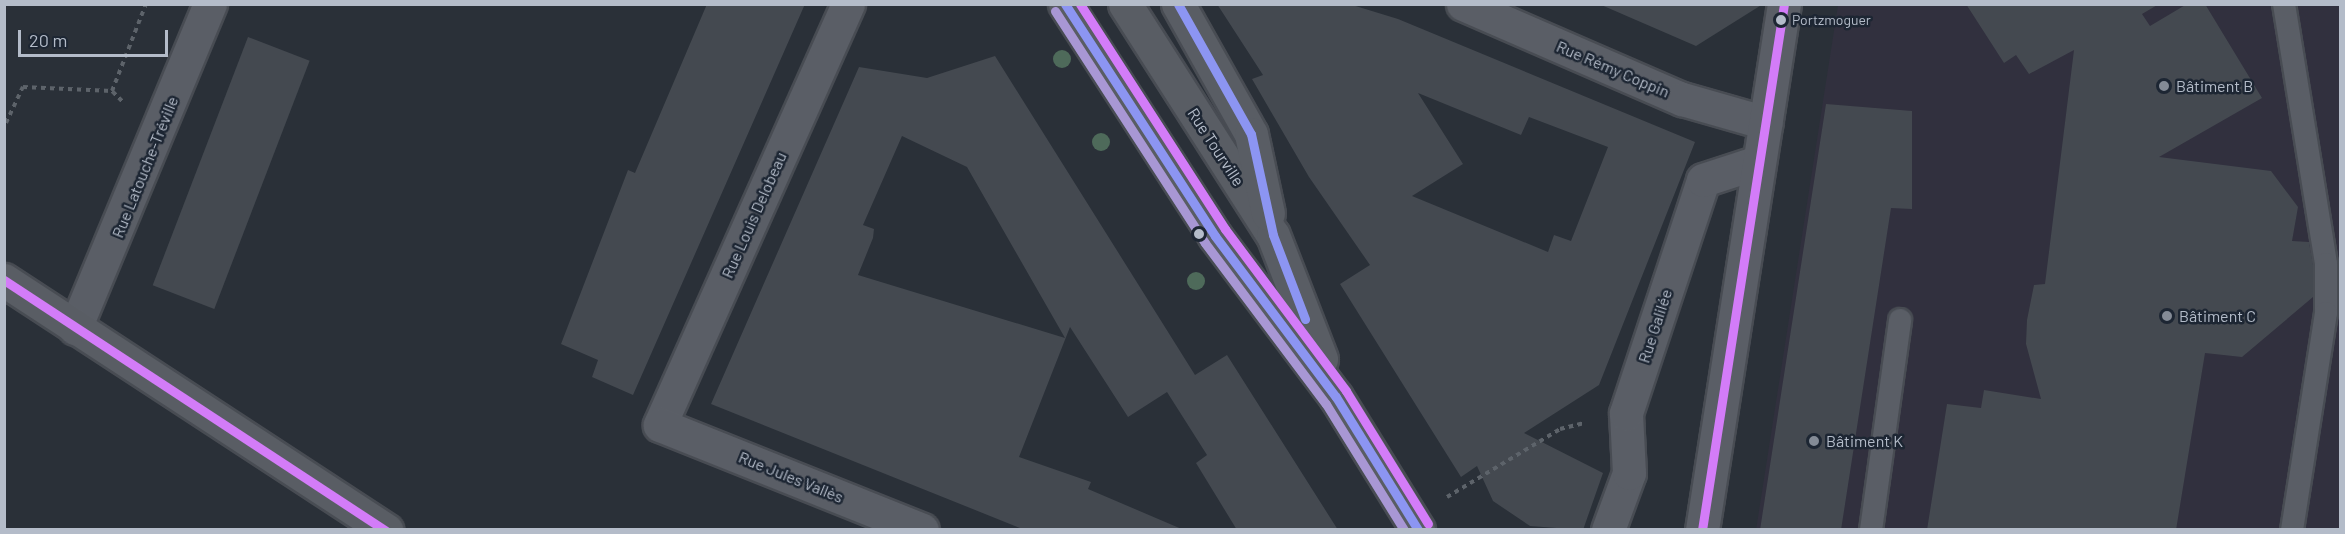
<!DOCTYPE html>
<html>
<head>
<meta charset="utf-8">
<style>
	body { margin:0 }
	#map { position:relative; width:2345px; height:534px; overflow:hidden; background:#2a3038; font-family:Barlow,sans-serif }
	div>[style] { position:absolute }
	.medical>* { inset:0; background:#31303e }
	.building>* { inset:0; background:#444950; transform-origin:0 0 }
	.path>* { height:4px; margin-top:-2px; transform-origin:0; background:repeating-linear-gradient(90deg,#5d636a 0 4.5px,transparent 0 9px) }
	.roads { filter:drop-shadow(2px 0 #484c53) drop-shadow(-2px 0 #484c53) drop-shadow(0 2px #484c53) drop-shadow(0 -2px #484c53) }
	.lane>* { height:22px; margin:-11px; padding:0 11px; transform-origin:11px; border-radius:11px; background:#5a5e66 }
	.street>* { height:33px; margin:-16.5px; padding:0 16.5px; transform-origin:16.5px; border-radius:16.5px; background:#5a5e66 }
	.secondary>* { height:33px; margin:-16.5px; padding:0 16.5px; transform-origin:16.5px; border-radius:16.5px; background:#595d64 }
	.bus-1>* { height:9px; margin:-4.5px; padding:0 4.5px; transform-origin:4.5px; border-radius:4.5px; background:#d37cf8 }
	.bus-2>* { height:9px; margin:-4.5px; padding:0 4.5px; transform-origin:4.5px; border-radius:4.5px; background:#8c95f2 }
	.bus-3>* { height:9px; margin:-4.5px; padding:0 4.5px; transform-origin:4.5px; border-radius:4.5px; background:#a897d4 }
	.bus-4>* { height:9px; margin:-4.5px; padding:0 4.5px; transform-origin:4.5px; border-radius:4.5px; background:#d37cf8 }
	.trees>* { width:18px; height:18px; margin:-9px; border-radius:50%; background:#4e6a5a }
	.dots>* { width:16px; height:16px; translate:-50% -50%; box-sizing:border-box; border:3px solid #1d2633; border-radius:50% }
	span { translate:-50% -50%; white-space:nowrap; text-align:center; line-height:1.15; -webkit-text-stroke:5px #1d2633; paint-order:stroke }
	.bus-label { font-size:14px; color:#b4bcc9 }
	.left { translate:0 -50%; text-align:left }
	.street-label { font-size:16px; color:#b4bcc9 }
	.poi-label { font-size:16px; color:#b4bcc9 }
	.frame { position:absolute; inset:0; border:6px solid #b4bcc9; pointer-events:none }
	.scale { position:absolute; left:18px; top:30px; width:150px; height:27px; box-sizing:border-box; border:3px solid #b4bcc9; border-top:0; padding-left:8px; font-size:18px; line-height:21px; white-space:nowrap; color:#b4bcc9; -webkit-text-stroke:4px #1d2633; paint-order:stroke }
</style>
</head>
<body>
<div id="map">
	<div class="medical">
		<i style="clip-path:polygon(1838px 5px,2340px 5px,2340px 529px,1756px 530px)"></i>
	</div>
	<div class="building">
		<i style="clip-path:polygon(707px 4px,805px 4px,633px 395px,592px 377px,598px 360px,561px 344px,628px 170px,635px 173px)"></i>
		<i style="clip-path:polygon(evenodd,1217px 4px,1349px 4px,1398px 19px,1695px 142px,1599px 385px,1524px 433px,1603px 473px,1583px 530px,1530px 526px,1493px 501px,1477px 466px,1461px 477px,1340px 284px,1370px 265px,1309px 177px,1252px 79px,1263px 75px,1217px 4px,1418px 93px,1521px 135px,1529px 117px,1608px 147px,1571px 241px,1554px 235px,1548px 252px,1412px 196px,1463px 164px,1418px 93px)"></i>
		<i style="clip-path:polygon(1599px 4px,1763px 4px,1696px 46px)"></i>
		<i style="clip-path:polygon(1966px 4px,2159px 4px,2142px 14px,2150px 26px,2187px 4px,2205px 4px,2262px 98px,2159px 157px,2271px 171px,2298px 207px,2292px 241px,2309px 242px,2313px 265px,2313px 297px,2242px 357px,2205px 353px,2176px 530px,1927px 530px,1947px 404px,1981px 408px,1984px 390px,2041px 399px,2026px 344px,2027px 320px,2034px 285px,2045px 284px,2074px 50px,2029px 74px,2016px 55px,2004px 63px)"></i>
		<i style="left:248px;top:37px;width:66px;height:266px;rotate:21deg"></i>
		<i style="clip-path:polygon(evenodd,995px 56px,1195px 375px,1227px 355px,1338px 530px,1237px 530px,1196px 463px,1207px 455px,1167px 392px,1128px 417px,1070px 327px,1019px 457px,1091px 482px,1088px 489px,1184px 530px,1025px 530px,711px 404px,859px 67px,927px 78px,995px 56px,902px 136px,967px 167px,1065px 338px,858px 275px,873px 238px,874px 229px,863px 225px,902px 136px)"></i>
		<i style="clip-path:polygon(1826px 104px,1912px 111px,1912px 209px,1891px 208px,1841px 530px,1760px 530px)"></i>
	</div>
	<div class="path">
		<i style="left:122px;top:101px;width:14px;rotate:-135deg"></i>
		<i style="left:112px;top:91px;width:93px;rotate:-68.7deg"></i>
		<i style="left:6px;top:123px;width:40px;rotate:-65deg"></i>
		<i style="left:23px;top:87px;width:89px;rotate:2.6deg"></i>
		<i style="left:1447px;top:497px;width:132px;rotate:-31deg"></i>
		<i style="left:1560px;top:429px;width:25px;rotate:-14deg"></i>
	</div>
	<div class="roads">
		<div class="lane">
			<i style="left:2284px;top:4px;width:263px;rotate:80.8deg"></i>
			<i style="left:2326px;top:264px;width:49px;rotate:90deg"></i>
			<i style="left:2326px;top:313px;width:220px;rotate:98.9deg"></i>
			<i style="left:1871px;top:530px;width:212px;rotate:-82.1deg"></i>
		</div>
		<div class="street">
			<i style="left:848px;top:4px;width:461px;rotate:114.1deg"></i>
			<i style="left:660px;top:425px;width:282px;rotate:21.8deg"></i>
			<i style="left:1463px;top:4px;width:239px;rotate:23.5deg"></i>
			<i style="left:1682px;top:99px;width:87px;rotate:15.9deg"></i>
			<i style="left:75px;top:328px;width:351px;rotate:-67.4deg"></i>
			<i style="left:1608px;top:530px;width:61px;rotate:-69.8deg"></i>
			<i style="left:1629px;top:473px;width:60px;rotate:-92.9deg"></i>
			<i style="left:1626px;top:413px;width:245px;rotate:-71.7deg"></i>
			<i style="left:1703px;top:180px;width:58px;rotate:-18.1deg"></i>
			<i style="left:1702px;top:530px;width:532px;rotate:-81.14deg"></i>
		</div>
		<div class="secondary">
			<i style="left:1065px;top:4px;width:276px;rotate:57.1deg"></i>
			<i style="left:1215px;top:236px;width:201px;rotate:53.1deg"></i>
			<i style="left:1336px;top:397px;width:156px;rotate:58.3deg"></i>
			<i style="left:1125px;top:4px;width:274px;rotate:57.4deg"></i>
			<i style="left:1273px;top:235px;width:133px;rotate:68.8deg"></i>
			<i style="left:1178px;top:4px;width:149px;rotate:60.7deg"></i>
			<i style="left:1251px;top:134px;width:81px;rotate:77.9deg"></i>
			<i style="left:4px;top:280px;width:457px;rotate:33.2deg"></i>
		</div>
	</div>
	<div class="bus-1">
		<i style="left:4px;top:280px;width:456px;rotate:33.3deg"></i>
		<i style="left:1702px;top:530px;width:532px;rotate:-81.14deg"></i>
	</div>
	<div class="bus-2">
		<i style="left:1065px;top:4px;width:276px;rotate:57.1deg"></i>
		<i style="left:1215px;top:236px;width:201px;rotate:53.1deg"></i>
		<i style="left:1336px;top:397px;width:156px;rotate:58.3deg"></i>
		<i style="left:1178px;top:4px;width:149px;rotate:60.7deg"></i>
		<i style="left:1251px;top:134px;width:103px;rotate:77.7deg"></i>
		<i style="left:1273px;top:235px;width:90px;rotate:69.1deg"></i>
	</div>
	<div class="bus-3">
		<i style="left:1055px;top:11px;width:276px;rotate:57.1deg"></i>
		<i style="left:1205px;top:243px;width:201px;rotate:53.1deg"></i>
		<i style="left:1326px;top:404px;width:148px;rotate:58.2deg"></i>
	</div>
	<div class="bus-4">
		<i style="left:1080px;top:4px;width:268px;rotate:57.2deg"></i>
		<i style="left:1225px;top:229px;width:202px;rotate:53.2deg"></i>
		<i style="left:1346px;top:391px;width:156px;rotate:58.3deg"></i>
	</div>
	<div class="trees">
		<i style="left:1062px;top:59px"></i>
		<i style="left:1101px;top:142px"></i>
		<i style="left:1196px;top:281px"></i>
	</div>
	<div class="dots">
		<i style="left:1781px;top:20px;background:#b4bcc9"></i>
		<i style="left:2164px;top:86px;background:#848b96"></i>
		<i style="left:1199px;top:234px;background:#b4bcc9"></i>
		<i style="left:2167px;top:316px;background:#848b96"></i>
		<i style="left:1814px;top:441px;background:#848b96"></i>
	</div>
	<div class="bus-label">
		<span class="left" style="left:1792px;top:20px">Portzmoguer</span>
	</div>
	<div class="street-label">
		<span style="left:1613px;top:69px;rotate:23deg">Rue Rémy Coppin</span>
		<span style="left:1216px;top:147px;rotate:57deg">Rue Tourville</span>
		<span style="left:145px;top:167px;rotate:-68deg">Rue Latouche-Tréville</span>
		<span style="left:754px;top:215px;rotate:-66deg">Rue Louis Delobeau</span>
		<span style="left:1655px;top:326px;rotate:-72deg">Rue Galilée</span>
		<span style="left:791px;top:477px;rotate:22deg">Rue Jules Vallès</span>
	</div>
	<div class="poi-label">
		<span class="left" style="left:2176px;top:86px">Bâtiment B</span>
		<span class="left" style="left:2179px;top:316px">Bâtiment C</span>
		<span class="left" style="left:1826px;top:441px">Bâtiment K</span>
	</div>
	<div class="frame"></div>
	<div class="scale">20 m</div>
</div>
</body>
</html>
